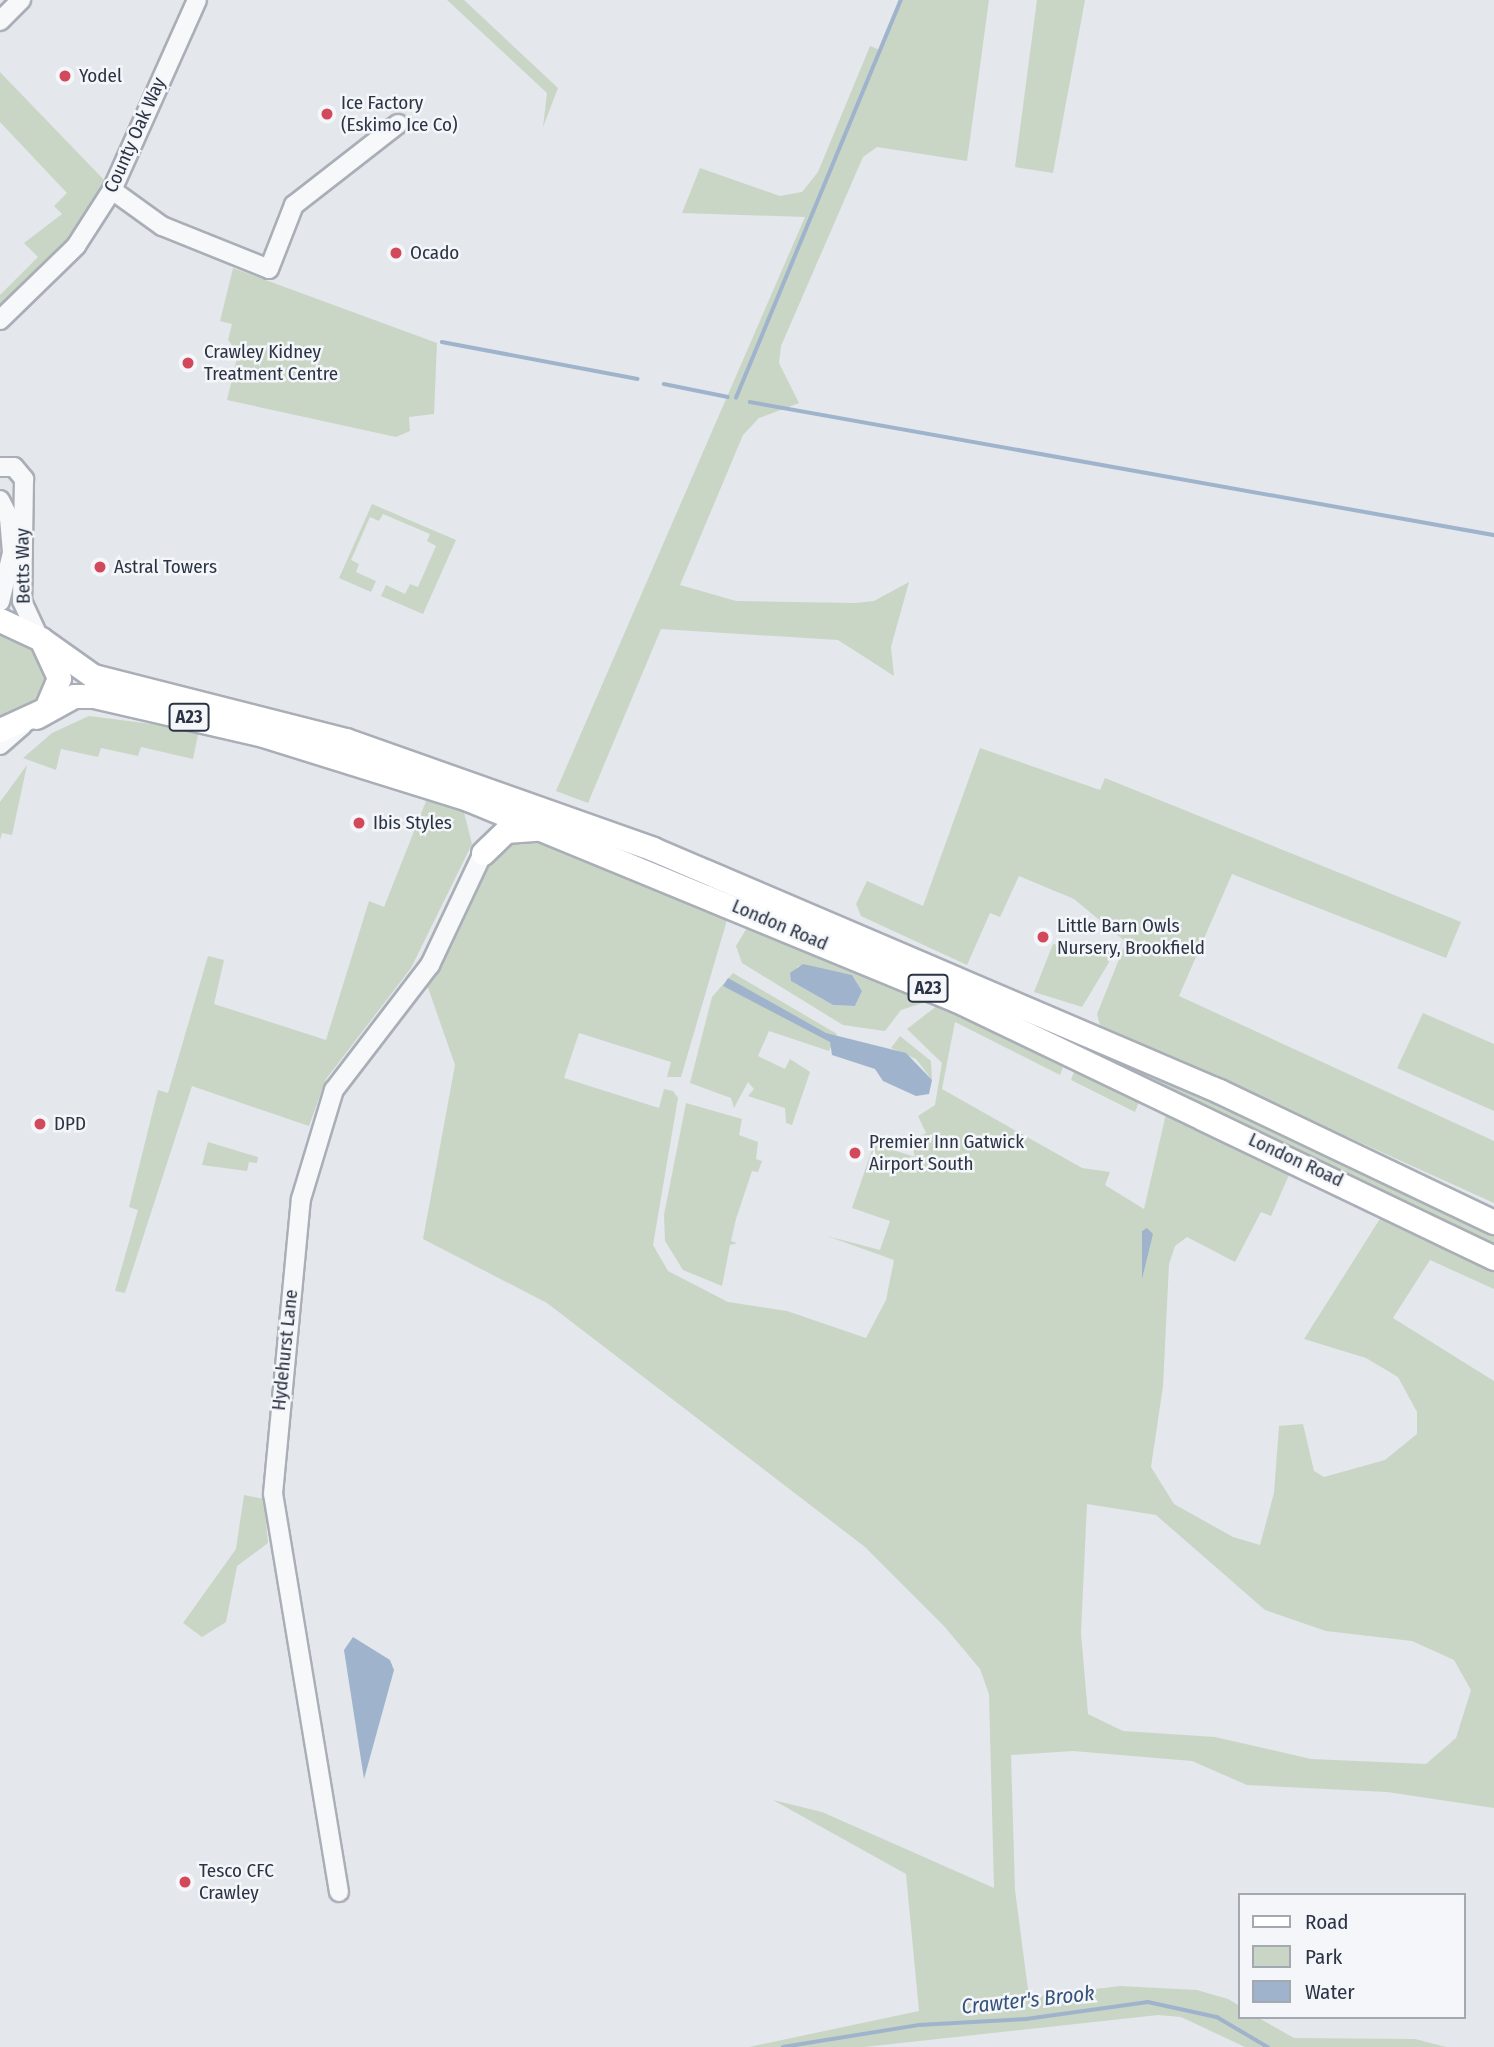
<!DOCTYPE html>
<html>
<head>
<meta charset="utf-8">
<style>
	body { margin:0 }
	#map { position:relative; width:1494px; height:2047px; overflow:hidden; background:#e4e7ec; font-family:"Fira Sans Condensed",sans-serif }
	div>[style] { position:absolute }
	.green>* { inset:0; background:#c9d6c5 }
	.water>* { inset:0; background:#9fb4cc }
	.stream>* { height:3.5px; margin:-1.75px; padding:0 1.75px; transform-origin:1.75px; border-radius:1.75px; background:#9fb4cc }
	.roads { filter:drop-shadow(2px 0 #a9aeb7) drop-shadow(-2px 0 #a9aeb7) drop-shadow(0 2px #a9aeb7) drop-shadow(0 -2px #a9aeb7) }
	.minor>* { height:18px; margin:-9px; padding:0 9px; transform-origin:9px; border-radius:9px; background:#f7f8fa }
	.major>* { height:23px; margin:-11.5px; padding:0 11.5px; transform-origin:11.5px; border-radius:11.5px; background:#fff }
	.dots>* { width:19px; height:19px; translate:-50% -50%; box-sizing:border-box; border:4px solid #f4f6f9; border-radius:50% }
	span { translate:-50% -50%; white-space:nowrap; text-align:center; line-height:1.15; -webkit-text-stroke:5px #f4f6f9; paint-order:stroke }
	.shield-label span { padding:2px 5px; background:#f4f6f9; border:2px solid; border-radius:5px; -webkit-text-stroke-width:0 }
	.shield-label { font-size:18px; color:#2b3445; font-weight:700 }
	.poi-label { font-size:19px; color:#2b3445 }
	.left { translate:0 -50%; text-align:left }
	.street-label { font-size:19px; color:#2b3445 }
	.water-label { font-size:21px; color:#34527a; font-style:italic }
	.legend { position:absolute; left:1238px; top:1893px; width:228px; height:126px; box-sizing:border-box; background:#f4f6f9; border:2px solid #a4a8b1; margin:0; padding:9px 12px; list-style:none; font-size:21px; color:#2b3445 }
	.legend li { display:flex; align-items:center; gap:14px; height:35px }
	.legend b { width:35px; border:2px solid #a4a8b1 }
</style>
</head>
<body>
<div id="map">
	<div class="green">
		<i style="clip-path:polygon(447px 0,464px 0,558px 88px,543px 127px,547px 93px)"></i>
		<i style="clip-path:polygon(901px 0,989px 0,967px 161px,877px 147px,863px 157px,781px 346px,779px 363px,799px 403px,759px 418px,743px 435px,680px 585px,736px 601px,855px 603px,874px 601px,909px 582px,891px 647px,894px 676px,838px 640px,661px 629px,588px 803px,556px 791px,805px 217px,682px 213px,700px 168px,780px 196px,802px 192px,818px 172px,870px 46px,880px 50px)"></i>
		<i style="clip-path:polygon(1037px 0,1085px 0,1053px 173px,1015px 167px)"></i>
		<i style="clip-path:polygon(0 72px,105px 181px,72px 235px,0 305px,0 295px,38px 257px,24px 243px,62px 214px,54px 206px,67px 193px,0 122px)"></i>
		<i style="clip-path:polygon(233px 268px,437px 343px,434px 414px,409px 417px,410px 431px,396px 437px,227px 400px,238px 353px,228px 340px,232px 324px,220px 321px)"></i>
		<i style="clip-path:polygon(372px 504px,456px 540px,423px 614px,381px 596px,386px 585px,405px 594px,410px 584px,418px 587px,436px 546px,427px 541px,430px 534px,383px 514px,379px 521px,370px 517px,351px 560px,359px 564px,356px 572px,376px 581px,371px 592px,339px 578px)"></i>
		<i style="clip-path:polygon(0 634px,30px 647px,48px 677px,39px 702px,0 718px)"></i>
		<i style="clip-path:polygon(89px 716px,199px 730px,193px 759px,141px 747px,138px 756px,101px 748px,98px 757px,61px 749px,56px 770px,23px 758px,52px 733px)"></i>
		<i style="clip-path:polygon(980px 748px,1100px 790px,1105px 778px,1461px 922px,1446px 958px,1232px 874px,1179px 996px,1494px 1141px,1494px 1203px,1100px 1025px,1097px 1014px,1126px 942px,1074px 899px,1019px 876px,1000px 917px,990px 913px,967px 965px,861px 916px,856px 904px,867px 881px,923px 906px)"></i>
		<i style="clip-path:polygon(27px 765px,12px 835px,2px 833px,0 840px,0 802px)"></i>
		<i style="clip-path:polygon(428px 796px,464px 812px,472px 844px,411px 968px,326px 1079px,309px 1126px,192px 1086px,125px 1293px,115px 1291px,138px 1210px,129px 1207px,158px 1090px,168px 1093px,208px 956px,224px 960px,214px 1004px,326px 1040px,369px 901px,384px 907px)"></i>
		<i style="clip-path:polygon(530px 808px,1151px 1070px,1494px 1232px,1494px 1250px)"></i>
		<i style="clip-path:polygon(evenodd,522px 835px,727px 920px,681px 1077px,667px 1077px,671px 1062px,579px 1033px,564px 1078px,659px 1108px,664px 1089px,673px 1091px,678px 1098px,653px 1245px,668px 1271px,728px 1302px,787px 1311px,866px 1338px,886px 1300px,894px 1260px,827px 1236px,880px 1250px,890px 1221px,852px 1208px,874px 1144px,915px 1157px,911px 1141px,926px 1133px,918px 1116px,935px 1105px,942px 1063px,907px 1029px,938px 1005px,1063px 1067px,1060px 1075px,955px 1022px,942px 1089px,1082px 1168px,1110px 1172px,1105px 1185px,1144px 1209px,1166px 1114px,1292px 1168px,1271px 1216px,1261px 1212px,1235px 1262px,1187px 1237px,1175px 1246px,1169px 1264px,1163px 1386px,1151px 1467px,1174px 1504px,1233px 1537px,1260px 1545px,1274px 1493px,1279px 1426px,1303px 1424px,1314px 1471px,1324px 1477px,1385px 1460px,1417px 1434px,1417px 1412px,1398px 1377px,1366px 1358px,1304px 1339px,1383px 1214px,1494px 1271px,1494px 1289px,1430px 1260px,1393px 1318px,1494px 1381px,1494px 1808px,1387px 1792px,1247px 1785px,1192px 1761px,1073px 1751px,1011px 1755px,1015px 1890px,1029px 1997px,1120px 1986px,1197px 1990px,1228px 1999px,1240px 2006px,1240px 2017px,1257px 2017px,1294px 2038px,1415px 2039px,1446px 2047px,1245px 2047px,1181px 2017px,1158px 2015px,864px 2047px,749px 2047px,919px 2011px,906px 1874px,773px 1800px,822px 1812px,994px 1888px,989px 1694px,980px 1669px,944px 1626px,865px 1547px,547px 1303px,423px 1239px,455px 1065px,426px 982px,497px 850px,522px 835px,1087px 1504px,1156px 1515px,1265px 1610px,1326px 1631px,1412px 1641px,1454px 1660px,1471px 1690px,1456px 1738px,1426px 1764px,1311px 1759px,1215px 1737px,1123px 1731px,1088px 1714px,1081px 1633px,1087px 1504px)"></i>
		<i style="clip-path:polygon(evenodd,748px 926px,855px 972px,932px 1000px,901px 1010px,885px 1031px,843px 1025px,742px 963px,736px 946px,748px 926px,798px 966px,852px 975px,862px 991px,855px 1006px,833px 1005px,791px 981px,798px 966px)"></i>
		<i style="clip-path:polygon(1094px 943px,1108px 949px,1111px 959px,1082px 1007px,1034px 992px,1053px 944px,1082px 951px)"></i>
		<i style="clip-path:polygon(733px 973px,837px 1034px,829px 1051px,769px 1031px,758px 1056px,785px 1069px,790px 1059px,810px 1072px,792px 1125px,786px 1123px,785px 1108px,748px 1096px,754px 1089px,748px 1082px,734px 1108px,731px 1098px,690px 1083px,712px 997px)"></i>
		<i style="clip-path:polygon(1423px 1013px,1494px 1044px,1494px 1111px,1397px 1068px)"></i>
		<i style="clip-path:polygon(900px 1036px,931px 1061px,932px 1080px,916px 1059px,891px 1048px)"></i>
		<i style="clip-path:polygon(1074px 1072px,1139px 1102px,1135px 1112px,1071px 1080px)"></i>
		<i style="clip-path:polygon(686px 1103px,742px 1119px,739px 1135px,758px 1142px,756px 1159px,762px 1161px,758px 1172px,752px 1171px,736px 1219px,731px 1241px,737px 1243px,730px 1245px,722px 1286px,683px 1270px,665px 1241px,664px 1215px)"></i>
		<i style="clip-path:polygon(208px 1142px,258px 1157px,257px 1163px,249px 1162px,247px 1171px,202px 1165px)"></i>
		<i style="clip-path:polygon(244px 1495px,264px 1499px,268px 1543px,237px 1566px,226px 1622px,202px 1637px,183px 1623px,236px 1549px)"></i>
	</div>
	<div class="water">
		<i style="clip-path:polygon(803px 964px,852px 975px,862px 991px,855px 1006px,833px 1005px,791px 981px,790px 973px)"></i>
		<i style="clip-path:polygon(728px 978px,826px 1033px,906px 1053px,932px 1080px,929px 1094px,916px 1096px,883px 1081px,875px 1069px,832px 1055px,830px 1042px,723px 986px)"></i>
		<i style="clip-path:polygon(1147px 1228px,1153px 1234px,1142px 1279px,1142px 1231px)"></i>
		<i style="clip-path:polygon(353px 1637px,390px 1660px,394px 1670px,364px 1779px,344px 1650px)"></i>
	</div>
	<div class="stream">
		<i style="left:442px;top:342px;width:199px;rotate:10.7deg"></i>
		<i style="left:664px;top:384px;width:65px;rotate:11.5deg"></i>
		<i style="left:736px;top:398px;width:431px;rotate:-67.5deg"></i>
		<i style="left:750px;top:402px;width:756px;rotate:10.14deg"></i>
		<i style="left:783px;top:2047px;width:138px;rotate:-9.2deg"></i>
		<i style="left:919px;top:2025px;width:107px;rotate:-3.2deg"></i>
		<i style="left:1026px;top:2019px;width:123px;rotate:-7.9deg"></i>
		<i style="left:1148px;top:2002px;width:71px;rotate:12.3deg"></i>
		<i style="left:1217px;top:2017px;width:59px;rotate:30.5deg"></i>
	</div>
	<div class="roads">
		<div class="minor">
			<i style="left:0;top:21px;width:30px;rotate:-45deg"></i>
			<i style="left:112px;top:190px;width:62px;rotate:35.8deg"></i>
			<i style="left:162px;top:226px;width:115px;rotate:21.9deg"></i>
			<i style="left:269px;top:269px;width:69px;rotate:-68.7deg"></i>
			<i style="left:294px;top:205px;width:132px;rotate:-37.9deg"></i>
			<i style="left:0;top:320px;width:106px;rotate:-44.2deg"></i>
			<i style="left:76px;top:246px;width:67px;rotate:-57.3deg"></i>
			<i style="left:112px;top:190px;width:208px;rotate:-65.9deg"></i>
			<i style="left:0;top:467px;width:14px"></i>
			<i style="left:14px;top:467px;width:16px;rotate:50deg"></i>
			<i style="left:24px;top:479px;width:122px;rotate:90.9deg"></i>
			<i style="left:22px;top:601px;width:38px;rotate:65deg"></i>
			<i style="left:0;top:500px;width:20px;rotate:63deg"></i>
			<i style="left:9px;top:518px;width:35px;rotate:85deg"></i>
			<i style="left:12px;top:553px;width:50px;rotate:103.8deg"></i>
			<i style="left:0;top:745px;width:30px;rotate:-41deg"></i>
			<i style="left:339px;top:1892px;width:403px;rotate:-99.4deg"></i>
			<i style="left:273px;top:1494px;width:296px;rotate:-84.6deg"></i>
			<i style="left:301px;top:1199px;width:114px;rotate:-73.2deg"></i>
			<i style="left:334px;top:1090px;width:158px;rotate:-52.5deg"></i>
			<i style="left:430px;top:965px;width:124px;rotate:-64.7deg"></i>
		</div>
		<div class="major">
			<i style="left:0;top:620px;width:45px;rotate:24.9deg"></i>
			<i style="left:41px;top:639px;width:43px;rotate:65.2deg"></i>
			<i style="left:59px;top:678px;width:34px;rotate:113deg"></i>
			<i style="left:46px;top:709px;width:51px;rotate:155.5deg"></i>
			<i style="left:41px;top:639px;width:64px;rotate:35.4deg"></i>
			<i style="left:93px;top:676px;width:261px;rotate:14.2deg"></i>
			<i style="left:346px;top:740px;width:326px;rotate:19.5deg"></i>
			<i style="left:653px;top:849px;width:616px;rotate:23.15deg"></i>
			<i style="left:1219px;top:1091px;width:305px;rotate:25.5deg"></i>
			<i style="left:36px;top:717px;width:43px;rotate:-28.9deg"></i>
			<i style="left:74px;top:696px;width:20px"></i>
			<i style="left:94px;top:696px;width:173px;rotate:13deg"></i>
			<i style="left:263px;top:735px;width:215px;rotate:17.3deg"></i>
			<i style="left:468px;top:799px;width:528px;rotate:22.39deg"></i>
			<i style="left:956px;top:1000px;width:597px;rotate:25.62deg"></i>
			<i style="left:483px;top:853px;width:32px;rotate:-44deg"></i>
			<i style="left:506px;top:831px;width:31px;rotate:-4deg"></i>
		</div>
	</div>
	<div class="dots">
		<i style="left:65px;top:76px;background:#d1495b"></i>
		<i style="left:327px;top:114px;background:#d1495b"></i>
		<i style="left:396px;top:253px;background:#d1495b"></i>
		<i style="left:188px;top:363px;background:#d1495b"></i>
		<i style="left:100px;top:567px;background:#d1495b"></i>
		<i style="left:359px;top:823px;background:#d1495b"></i>
		<i style="left:1043px;top:937px;background:#d1495b"></i>
		<i style="left:40px;top:1124px;background:#d1495b"></i>
		<i style="left:855px;top:1153px;background:#d1495b"></i>
		<i style="left:185px;top:1882px;background:#d1495b"></i>
	</div>
	<div class="shield-label">
		<span style="left:189px;top:717px">A23</span>
		<span style="left:928px;top:988px">A23</span>
	</div>
	<div class="poi-label">
		<span class="left" style="left:79px;top:76px">Yodel</span>
		<span class="left" style="left:341px;top:114px">Ice Factory<br>(Eskimo Ice Co)</span>
		<span class="left" style="left:410px;top:253px">Ocado</span>
		<span class="left" style="left:204px;top:363px">Crawley Kidney<br>Treatment Centre</span>
		<span class="left" style="left:114px;top:567px">Astral Towers</span>
		<span class="left" style="left:373px;top:823px">Ibis Styles</span>
		<span class="left" style="left:1057px;top:937px">Little Barn Owls<br>Nursery, Brookfield</span>
		<span class="left" style="left:54px;top:1124px">DPD</span>
		<span class="left" style="left:869px;top:1153px">Premier Inn Gatwick<br>Airport South</span>
		<span class="left" style="left:199px;top:1882px">Tesco CFC<br>Crawley</span>
	</div>
	<div class="street-label">
		<span style="left:135px;top:135px;rotate:-66deg">County Oak Way</span>
		<span style="left:23px;top:566px;rotate:-91deg">Betts Way</span>
		<span style="left:780px;top:925px;rotate:23deg">London Road</span>
		<span style="left:1296px;top:1160px;rotate:25deg">London Road</span>
		<span style="left:285px;top:1350px;rotate:-84deg">Hydehurst Lane</span>
	</div>
	<div class="water-label">
		<span style="left:1028px;top:2000px;rotate:-6deg">Crawter's Brook</span>
	</div>
	<ul class="legend">
	<li><b style="height:9px;background:#fff"></b>Road</li>
	<li><b style="height:19px;background:#c9d6c5"></b>Park</li>
	<li><b style="height:19px;background:#9fb4cc"></b>Water</li>
	</ul>
</div>
</body>
</html>
